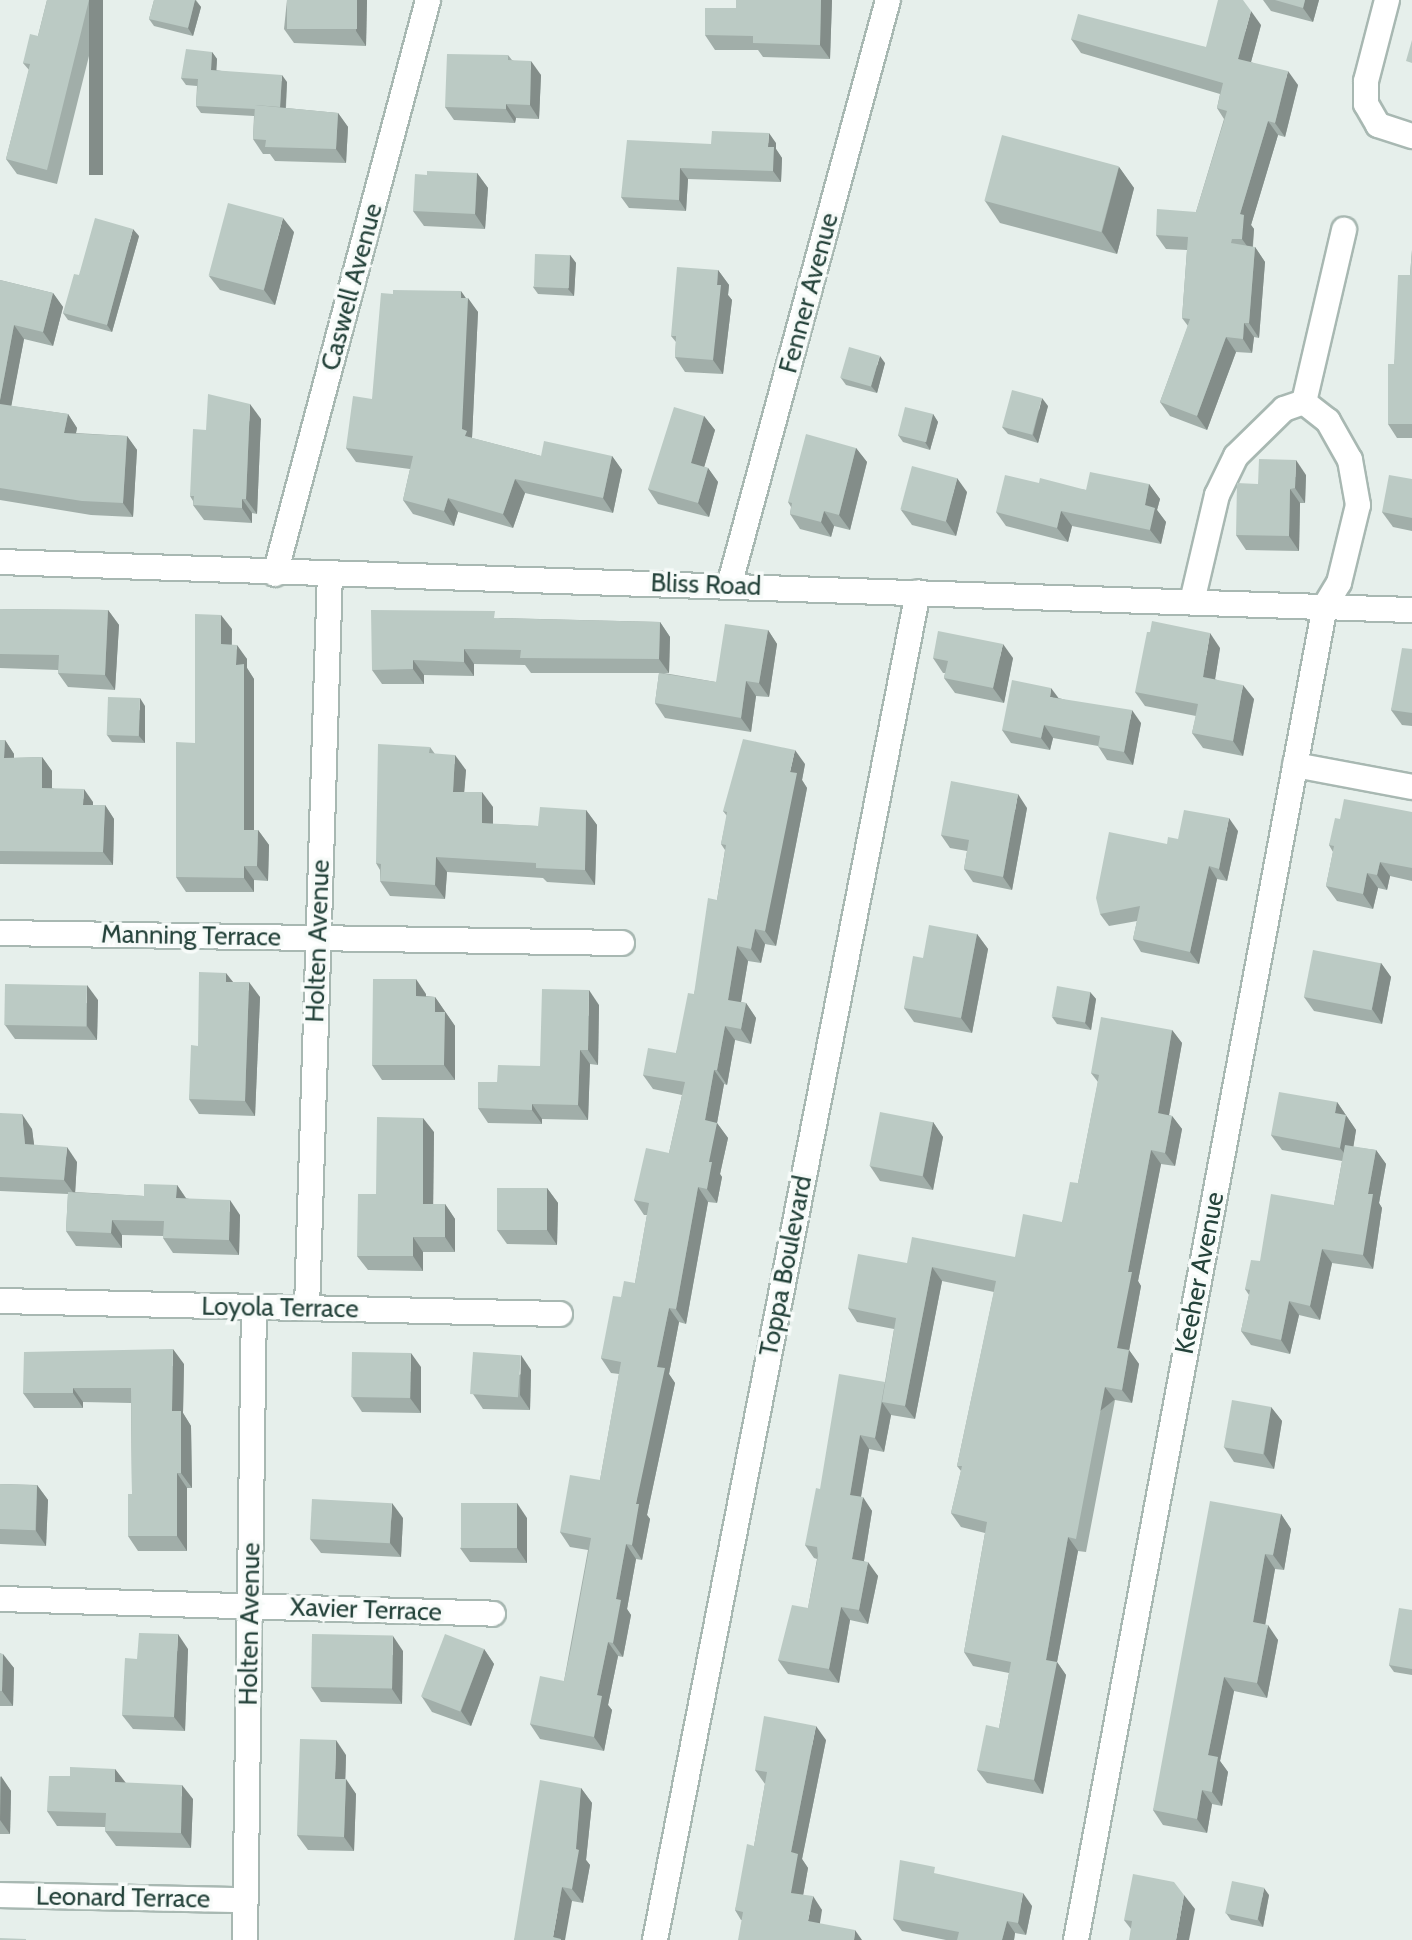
<!DOCTYPE html>
<html>
<head>
<meta charset="utf-8">
<style>
	body { margin:0 }
	#map { position:relative; width:1412px; height:1940px; overflow:hidden; background:#e6efeb; font-family:Cabin,sans-serif }
	div>[style] { position:absolute }
	.roads { filter:drop-shadow(2px 0 #a8b8b2) drop-shadow(-2px 0 #a8b8b2) drop-shadow(0 2px #a8b8b2) drop-shadow(0 -2px #a8b8b2) }
	.minor>* { height:24px; margin:-12px; padding:0 12px; transform-origin:12px; border-radius:12px; background:#fff }
	.wall>* { inset:0; background:#a1aea9 }
	.shaded-wall>* { inset:0; background:#838d89; transform-origin:0 0 }
	.building>* { inset:0; background:#bbcac4; transform-origin:0 0 }
	span { translate:-50% -50%; white-space:nowrap; text-align:center; line-height:1.15; -webkit-text-stroke:7px #f7fbf9; paint-order:stroke }
	.street-label { font-size:26px; color:#24423a }
</style>
</head>
<body>
<div id="map">
	<div class="roads">
		<div class="minor">
			<i style="left:1387px;top:0;width:84px;rotate:104.5deg"></i>
			<i style="left:1366px;top:81px;width:23px;rotate:90deg"></i>
			<i style="left:1366px;top:104px;width:24px;rotate:60deg"></i>
			<i style="left:1378px;top:125px;width:36px;rotate:18deg"></i>
			<i style="left:1304px;top:402px;width:177px;rotate:-76.9deg"></i>
			<i style="left:0;top:562px;width:1413px;rotate:1.95deg"></i>
			<i style="left:275px;top:574px;width:594px;rotate:-75.07deg"></i>
			<i style="left:729px;top:586px;width:607px;rotate:-74.82deg"></i>
			<i style="left:1295px;top:765px;width:119px;rotate:10.6deg"></i>
			<i style="left:0;top:933px;width:622px;rotate:0.92deg"></i>
			<i style="left:0;top:1301px;width:560px;rotate:1.33deg"></i>
			<i style="left:307px;top:1308px;width:734px;rotate:-88.21deg"></i>
			<i style="left:0;top:1599px;width:493px;rotate:1.7deg"></i>
			<i style="left:0;top:1895px;width:245px;rotate:1.2deg"></i>
			<i style="left:245px;top:1940px;width:633px;rotate:-89.19deg"></i>
			<i style="left:655px;top:1940px;width:1373px;rotate:-78.96deg"></i>
			<i style="left:1076px;top:1940px;width:1357px;rotate:-79.43deg"></i>
			<i style="left:1325px;top:606px;width:27px;rotate:-59deg"></i>
			<i style="left:1339px;top:583px;width:80px;rotate:-76.3deg"></i>
			<i style="left:1358px;top:505px;width:46px;rotate:-100.1deg"></i>
			<i style="left:1350px;top:460px;width:45px;rotate:-119.4deg"></i>
			<i style="left:1328px;top:421px;width:31px;rotate:-142deg"></i>
			<i style="left:1304px;top:402px;width:21px;rotate:161deg"></i>
			<i style="left:1284px;top:409px;width:67px;rotate:135.6deg"></i>
			<i style="left:1236px;top:456px;width:43px;rotate:116deg"></i>
			<i style="left:1217px;top:495px;width:110px;rotate:103.2deg"></i>
		</div>
	</div>
	<div class="wall">
		<i style="clip-path:polygon(47px 0,103px 0,57px 184px,17px 174px,6px 159px,29px 70px,23px 63px,38px 36px)"></i>
		<i style="clip-path:polygon(154px 0,196px 0,201px 7px,193px 36px,154px 26px,149px 19px)"></i>
		<i style="clip-path:polygon(287px 0,367px 0,366px 46px,294px 43px,284px 29px)"></i>
		<i style="clip-path:polygon(832px 0,830px 59px,763px 57px,758px 50px,715px 50px,705px 35px,736px 8px)"></i>
		<i style="clip-path:polygon(1263px 0,1319px 0,1313px 22px,1271px 11px)"></i>
		<i style="clip-path:polygon(1261px 25px,1251px 62px,1298px 85px,1285px 137px,1278px 135px,1251px 225px,1254px 229px,1253px 247px,1255px 247px,1265px 262px,1259px 338px,1254px 337px,1252px 353px,1236px 352px,1207px 430px,1170px 416px,1160px 402px,1188px 326px,1182px 318px,1187px 250px,1166px 249px,1156px 235px,1196px 212px,1224px 119px,1217px 108px,1220px 94px,1081px 53px,1071px 39px,1206px 47px)"></i>
		<i style="clip-path:polygon(212px 52px,217px 59px,216px 70px,287px 82px,286px 108px,338px 113px,348px 127px,346px 163px,275px 161px,270px 154px,263px 154px,253px 139px,254px 116px,201px 113px,196px 106px,197px 86px,186px 85px,181px 78px)"></i>
		<i style="clip-path:polygon(508px 55px,512px 60px,541px 75px,539px 119px,516px 118px,515px 123px,454px 120px,445px 107px)"></i>
		<i style="clip-path:polygon(776px 143px,776px 149px,782px 158px,781px 182px,688px 179px,686px 211px,629px 208px,621px 197px,711px 144px)"></i>
		<i style="clip-path:polygon(1119px 167px,1134px 188px,1117px 254px,1000px 223px,985px 201px)"></i>
		<i style="clip-path:polygon(477px 173px,488px 188px,485px 229px,424px 226px,413px 211px)"></i>
		<i style="clip-path:polygon(294px 232px,275px 305px,220px 290px,209px 276px)"></i>
		<i style="clip-path:polygon(139px 236px,112px 332px,68px 320px,63px 313px,79px 275px)"></i>
		<i style="clip-path:polygon(1412px 250px,1412px 438px,1397px 438px,1388px 424px,1394px 364px,1410px 275px)"></i>
		<i style="clip-path:polygon(570px 255px,576px 263px,574px 296px,538px 294px,533px 287px)"></i>
		<i style="clip-path:polygon(718px 270px,729px 285px,728px 295px,732px 300px,723px 374px,685px 372px,675px 357px,676px 342px,671px 336px)"></i>
		<i style="clip-path:polygon(0 280px,53px 293px,63px 307px,53px 346px,24px 339px,11px 406px,68px 414px,77px 428px,76px 433px,127px 436px,137px 450px,133px 517px,91px 515px,0 500px)"></i>
		<i style="clip-path:polygon(466px 298px,478px 312px,472px 438px,541px 456px,612px 456px,622px 470px,613px 513px,525px 493px,513px 528px,458px 512px,454px 526px,413px 514px,403px 500px,410px 469px,356px 462px,346px 448px,372px 399px)"></i>
		<i style="clip-path:polygon(885px 363px,877px 393px,846px 385px,841px 378px)"></i>
		<i style="clip-path:polygon(1048px 406px,1038px 443px,1008px 434px,1002px 427px)"></i>
		<i style="clip-path:polygon(933px 414px,938px 422px,930px 450px,903px 442px,898px 435px)"></i>
		<i style="clip-path:polygon(704px 416px,715px 430px,704px 467px,708px 468px,718px 482px,709px 517px,658px 504px,648px 489px)"></i>
		<i style="clip-path:polygon(261px 419px,257px 514px,252px 513px,252px 523px,204px 520px,193px 505px,193px 501px,190px 496px,206px 430px)"></i>
		<i style="clip-path:polygon(856px 448px,867px 462px,850px 530px,834px 526px,831px 537px,800px 529px,790px 514px,791px 507px,788px 502px)"></i>
		<i style="clip-path:polygon(1306px 475px,1305px 503px,1300px 503px,1299px 551px,1246px 550px,1236px 535px,1258px 484px)"></i>
		<i style="clip-path:polygon(1412px 479px,1412px 531px,1393px 527px,1382px 512px)"></i>
		<i style="clip-path:polygon(1039px 483px,1086px 490px,1149px 484px,1160px 499px,1157px 510px,1166px 522px,1161px 544px,1072px 526px,1068px 542px,1006px 526px,996px 512px)"></i>
		<i style="clip-path:polygon(967px 492px,956px 536px,912px 525px,901px 510px)"></i>
		<i style="clip-path:polygon(0 609px,108px 610px,119px 625px,115px 690px,68px 687px,58px 673px,58px 670px,0 668px)"></i>
		<i style="clip-path:polygon(500px 618px,660px 622px,670px 637px,669px 673px,664px 673px,716px 682px,768px 630px,777px 644px,769px 697px,756px 696px,751px 732px,665px 718px,655px 703px,659px 673px,531px 673px,525px 665px,474px 664px,474px 676px,424px 675px,424px 684px,382px 684px,372px 670px)"></i>
		<i style="clip-path:polygon(232px 629px,232px 645px,247px 659px,247px 668px,254px 679px,254px 830px,258px 830px,269px 845px,268px 881px,254px 880px,254px 892px,186px 892px,176px 877px,195px 743px)"></i>
		<i style="clip-path:polygon(1220px 648px,1215px 679px,1254px 699px,1243px 756px,1203px 748px,1192px 733px,1196px 716px,1145px 706px,1135px 692px)"></i>
		<i style="clip-path:polygon(1412px 649px,1412px 726px,1402px 725px,1391px 710px)"></i>
		<i style="clip-path:polygon(933px 658px,1013px 658px,1004px 703px,955px 693px,944px 678px,945px 673px,943px 673px)"></i>
		<i style="clip-path:polygon(1059px 698px,1141px 723px,1133px 765px,1107px 760px,1098px 746px,1053px 738px,1050px 750px,1011px 743px,1002px 730px)"></i>
		<i style="clip-path:polygon(145px 706px,145px 743px,112px 742px,107px 735px)"></i>
		<i style="clip-path:polygon(0 740px,5px 740px,14px 754px,14px 758px,42px 757px,52px 771px,52px 788px,93px 802px,93px 805px,105px 805px,114px 819px,113px 865px,0 864px)"></i>
		<i style="clip-path:polygon(430px 747px,435px 754px,466px 770px,464px 792px,493px 807px,493px 824px,538px 826px,586px 810px,597px 825px,595px 885px,547px 882px,543px 878px,447px 872px,445px 899px,390px 896px,380px 881px,380px 870px,376px 863px)"></i>
		<i style="clip-path:polygon(805px 764px,802px 780px,807px 788px,776px 946px,765px 944px,761px 963px,748px 961px,741px 1002px,746px 1003px,756px 1018px,751px 1044px,735px 1040px,727px 1085px,724px 1084px,717px 1123px,728px 1138px,720px 1174px,722px 1177px,717px 1203px,708px 1202px,686px 1324px,679px 1322px,669px 1374px,675px 1383px,647px 1515px,650px 1519px,642px 1560px,636px 1559px,627px 1609px,631px 1615px,623px 1657px,618px 1656px,608px 1705px,612px 1710px,604px 1751px,540px 1739px,530px 1724px,564px 1681px,588px 1550px,570px 1547px,560px 1532px,600px 1480px,619px 1374px,611px 1373px,601px 1358px,621px 1297px,635px 1283px,647px 1215px,644px 1215px,634px 1200px,669px 1153px,682px 1095px,653px 1089px,643px 1075px,676px 1053px,694px 994px,717px 900px,725px 850px,721px 844px,727px 816px,723px 811px)"></i>
		<i style="clip-path:polygon(1027px 808px,1012px 890px,973px 882px,964px 869px,967px 851px,950px 848px,941px 835px)"></i>
		<i style="clip-path:polygon(1412px 812px,1412px 881px,1390px 876px,1387px 890px,1378px 888px,1373px 909px,1337px 901px,1326px 886px,1333px 852px,1329px 845px,1340px 819px)"></i>
		<i style="clip-path:polygon(1238px 831px,1227px 881px,1217px 879px,1199px 964px,1141px 952px,1133px 939px,1137px 921px,1109px 926px,1100px 914px,1167px 844px,1178px 839px)"></i>
		<i style="clip-path:polygon(977px 934px,988px 949px,972px 1033px,914px 1022px,904px 1008px,923px 958px)"></i>
		<i style="clip-path:polygon(1381px 963px,1391px 977px,1382px 1024px,1314px 1011px,1304px 997px)"></i>
		<i style="clip-path:polygon(233px 982px,260px 997px,255px 1116px,199px 1114px,189px 1099px,198px 1046px)"></i>
		<i style="clip-path:polygon(1090px 992px,1096px 999px,1091px 1030px,1057px 1024px,1052px 1017px)"></i>
		<i style="clip-path:polygon(426px 994px,426px 996px,435px 997px,455px 1026px,455px 1080px,382px 1080px,372px 1065px)"></i>
		<i style="clip-path:polygon(98px 1000px,97px 1040px,15px 1039px,5px 1025px)"></i>
		<i style="clip-path:polygon(599px 1005px,598px 1065px,590px 1064px,588px 1120px,542px 1119px,542px 1124px,488px 1123px,478px 1108px,497px 1082px,540px 1066px)"></i>
		<i style="clip-path:polygon(1172px 1030px,1182px 1043px,1169px 1115px,1172px 1116px,1182px 1129px,1175px 1166px,1161px 1164px,1138px 1281px,1141px 1286px,1129px 1350px,1139px 1364px,1132px 1403px,1115px 1400px,1086px 1552px,1078px 1551px,1057px 1662px,1066px 1675px,1043px 1794px,987px 1783px,977px 1770px,999px 1728px,1009px 1673px,973px 1666px,964px 1652px,985px 1533px,961px 1527px,951px 1513px,961px 1471px,957px 1466px,994px 1292px,942px 1281px,915px 1419px,891px 1415px,884px 1452px,869px 1449px,861px 1497px,872px 1511px,864px 1561px,878px 1576px,868px 1624px,850px 1620px,839px 1683px,788px 1674px,778px 1660px,808px 1608px,817px 1559px,814px 1558px,805px 1545px,885px 1382px,894px 1329px,857px 1322px,848px 1308px,907px 1263px,1015px 1257px,1062px 1222px,1078px 1183px,1098px 1082px,1091px 1073px)"></i>
		<i style="clip-path:polygon(1337px 1102px,1356px 1130px,1353px 1147px,1376px 1150px,1386px 1164px,1379px 1203px,1382px 1208px,1373px 1269px,1332px 1263px,1320px 1320px,1299px 1315px,1290px 1354px,1251px 1345px,1241px 1331px,1249px 1295px,1245px 1289px,1260px 1261px,1334px 1205px,1342px 1161px,1282px 1150px,1271px 1135px)"></i>
		<i style="clip-path:polygon(0 1113px,32px 1129px,34px 1145px,77px 1162px,75px 1192px,144px 1196px,177px 1185px,186px 1198px,240px 1215px,239px 1255px,173px 1253px,163px 1238px,163px 1236px,122px 1235px,122px 1248px,76px 1246px,66px 1231px,68px 1194px,0 1191px)"></i>
		<i style="clip-path:polygon(933px 1122px,943px 1137px,933px 1190px,880px 1181px,870px 1166px)"></i>
		<i style="clip-path:polygon(434px 1132px,433px 1204px,445px 1204px,455px 1219px,455px 1252px,423px 1252px,423px 1271px,368px 1270px,357px 1256px,376px 1194px)"></i>
		<i style="clip-path:polygon(547px 1188px,558px 1203px,557px 1245px,507px 1244px,497px 1230px)"></i>
		<i style="clip-path:polygon(184px 1364px,183px 1413px,191px 1426px,192px 1488px,187px 1488px,187px 1551px,138px 1551px,128px 1536px,132px 1494px,131px 1403px,83px 1402px,83px 1408px,34px 1408px,23px 1393px)"></i>
		<i style="clip-path:polygon(421px 1367px,421px 1413px,362px 1412px,352px 1397px)"></i>
		<i style="clip-path:polygon(531px 1370px,530px 1410px,483px 1409px,473px 1394px)"></i>
		<i style="clip-path:polygon(1271px 1407px,1282px 1421px,1274px 1469px,1234px 1462px,1224px 1447px)"></i>
		<i style="clip-path:polygon(0 1484px,37px 1485px,48px 1500px,46px 1546px,0 1544px)"></i>
		<i style="clip-path:polygon(1281px 1514px,1291px 1529px,1284px 1570px,1275px 1569px,1265px 1625px,1278px 1640px,1267px 1698px,1234px 1691px,1220px 1761px,1228px 1772px,1222px 1806px,1212px 1804px,1207px 1833px,1163px 1825px,1153px 1810px)"></i>
		<i style="clip-path:polygon(403px 1518px,401px 1557px,321px 1553px,310px 1539px)"></i>
		<i style="clip-path:polygon(527px 1518px,527px 1563px,470px 1562px,460px 1548px)"></i>
		<i style="clip-path:polygon(1412px 1610px,1412px 1675px,1394px 1672px,1389px 1665px)"></i>
		<i style="clip-path:polygon(188px 1649px,185px 1731px,133px 1729px,122px 1715px,137px 1659px)"></i>
		<i style="clip-path:polygon(484px 1649px,494px 1664px,471px 1726px,432px 1712px,422px 1697px)"></i>
		<i style="clip-path:polygon(403px 1651px,402px 1704px,321px 1702px,311px 1687px)"></i>
		<i style="clip-path:polygon(0 1653px,14px 1668px,13px 1706px,0 1706px)"></i>
		<i style="clip-path:polygon(826px 1740px,802px 1859px,808px 1868px,803px 1895px,822px 1910px,741px 1920px,735px 1910px,754px 1846px,765px 1784px,755px 1770px)"></i>
		<i style="clip-path:polygon(346px 1755px,345px 1779px,356px 1794px,354px 1851px,308px 1850px,297px 1835px)"></i>
		<i style="clip-path:polygon(115px 1769px,125px 1783px,193px 1799px,191px 1848px,116px 1846px,105px 1831px,105px 1827px,57px 1826px,47px 1811px,70px 1776px)"></i>
		<i style="clip-path:polygon(0 1776px,11px 1791px,10px 1834px,0 1834px)"></i>
		<i style="clip-path:polygon(581px 1788px,592px 1803px,586px 1860px,590px 1865px,583px 1903px,572px 1901px,514px 1940px)"></i>
		<i style="clip-path:polygon(941px 1875px,1032px 1906px,1026px 1935px,1015px 1933px,1014px 1940px,946px 1940px,902px 1931px,893px 1919px)"></i>
		<i style="clip-path:polygon(1269px 1895px,1263px 1927px,1231px 1920px,1226px 1913px)"></i>
		<i style="clip-path:polygon(1195px 1909px,1131px 1929px,1124px 1920px)"></i>
	</div>
	<div class="shaded-wall">
		<i style="left:89px;top:0;width:14px;height:175px"></i>
		<i style="clip-path:polygon(195px 0,201px 7px,193px 36px,188px 28px)"></i>
		<i style="clip-path:polygon(357px 0,367px 0,366px 46px,356px 31px)"></i>
		<i style="clip-path:polygon(821px 0,832px 0,830px 59px,820px 45px)"></i>
		<i style="clip-path:polygon(1305px 0,1319px 0,1313px 22px,1303px 8px)"></i>
		<i style="clip-path:polygon(1251px 11px,1261px 25px,1248px 73px,1238px 59px)"></i>
		<i style="clip-path:polygon(212px 52px,217px 59px,216px 78px,211px 70px)"></i>
		<i style="clip-path:polygon(531px 61px,541px 75px,539px 119px,530px 105px)"></i>
		<i style="clip-path:polygon(1288px 71px,1298px 85px,1285px 137px,1275px 123px)"></i>
		<i style="clip-path:polygon(282px 75px,287px 82px,285px 118px,280px 110px)"></i>
		<i style="clip-path:polygon(506px 104px,516px 118px,515px 123px,506px 109px)"></i>
		<i style="clip-path:polygon(338px 113px,348px 127px,346px 163px,336px 149px)"></i>
		<i style="clip-path:polygon(1268px 121px,1278px 135px,1251px 225px,1254px 229px,1252px 253px,1242px 239px,1240px 214px)"></i>
		<i style="clip-path:polygon(769px 133px,776px 143px,776px 149px,782px 158px,781px 182px,773px 171px,768px 147px)"></i>
		<i style="clip-path:polygon(1119px 167px,1134px 188px,1117px 254px,1102px 232px)"></i>
		<i style="clip-path:polygon(680px 168px,688px 179px,686px 211px,679px 200px)"></i>
		<i style="clip-path:polygon(477px 173px,488px 188px,485px 229px,475px 214px)"></i>
		<i style="clip-path:polygon(283px 218px,294px 232px,275px 305px,264px 290px)"></i>
		<i style="clip-path:polygon(133px 229px,139px 236px,112px 332px,107px 325px)"></i>
		<i style="clip-path:polygon(1255px 247px,1265px 262px,1259px 338px,1249px 323px)"></i>
		<i style="clip-path:polygon(570px 255px,576px 263px,574px 296px,568px 289px)"></i>
		<i style="clip-path:polygon(718px 270px,729px 285px,728px 295px,732px 300px,723px 374px,713px 360px)"></i>
		<i style="clip-path:polygon(461px 291px,468px 301px,468px 298px,478px 312px,472px 438px,465px 436px,462px 429px)"></i>
		<i style="clip-path:polygon(53px 293px,63px 307px,53px 346px,43px 332px)"></i>
		<i style="clip-path:polygon(1244px 323px,1254px 337px,1252px 353px,1243px 339px)"></i>
		<i style="clip-path:polygon(14px 325px,24px 339px,9px 418px,0 405px,0 400px)"></i>
		<i style="clip-path:polygon(1226px 337px,1236px 352px,1207px 430px,1197px 416px)"></i>
		<i style="clip-path:polygon(880px 356px,885px 363px,877px 393px,871px 386px)"></i>
		<i style="clip-path:polygon(1042px 398px,1048px 406px,1038px 443px,1033px 435px)"></i>
		<i style="clip-path:polygon(250px 404px,261px 419px,257px 514px,246px 499px)"></i>
		<i style="clip-path:polygon(68px 414px,77px 428px,73px 447px,64px 433px)"></i>
		<i style="clip-path:polygon(933px 414px,938px 422px,930px 450px,925px 442px)"></i>
		<i style="clip-path:polygon(704px 416px,715px 430px,701px 478px,691px 463px)"></i>
		<i style="clip-path:polygon(127px 436px,137px 450px,133px 517px,123px 503px)"></i>
		<i style="clip-path:polygon(856px 448px,867px 462px,850px 530px,839px 515px)"></i>
		<i style="clip-path:polygon(612px 456px,622px 470px,613px 513px,603px 498px)"></i>
		<i style="clip-path:polygon(1296px 460px,1306px 475px,1305px 503px,1295px 488px)"></i>
		<i style="clip-path:polygon(708px 468px,718px 482px,709px 517px,698px 503px)"></i>
		<i style="clip-path:polygon(957px 478px,967px 492px,956px 536px,946px 521px)"></i>
		<i style="clip-path:polygon(515px 479px,525px 493px,513px 528px,503px 514px)"></i>
		<i style="clip-path:polygon(1149px 484px,1160px 499px,1157px 510px,1166px 522px,1161px 544px,1150px 530px,1145px 505px)"></i>
		<i style="clip-path:polygon(1290px 489px,1300px 503px,1299px 551px,1289px 536px)"></i>
		<i style="clip-path:polygon(448px 498px,458px 512px,454px 526px,444px 511px)"></i>
		<i style="clip-path:polygon(242px 499px,252px 513px,252px 523px,242px 508px)"></i>
		<i style="clip-path:polygon(824px 511px,834px 526px,831px 537px,821px 522px)"></i>
		<i style="clip-path:polygon(1061px 511px,1072px 526px,1068px 542px,1057px 528px)"></i>
		<i style="clip-path:polygon(108px 610px,119px 625px,115px 690px,105px 675px)"></i>
		<i style="clip-path:polygon(221px 615px,232px 629px,231px 659px,221px 644px)"></i>
		<i style="clip-path:polygon(660px 622px,670px 637px,669px 673px,659px 659px)"></i>
		<i style="clip-path:polygon(768px 630px,777px 644px,769px 697px,759px 683px)"></i>
		<i style="clip-path:polygon(1210px 633px,1220px 648px,1213px 692px,1203px 677px)"></i>
		<i style="clip-path:polygon(1003px 644px,1013px 658px,1004px 703px,993px 688px)"></i>
		<i style="clip-path:polygon(237px 645px,247px 659px,247px 668px,254px 679px,254px 845px,244px 830px,236px 665px)"></i>
		<i style="clip-path:polygon(464px 649px,474px 664px,474px 676px,464px 662px)"></i>
		<i style="clip-path:polygon(413px 660px,424px 675px,424px 684px,413px 669px)"></i>
		<i style="clip-path:polygon(746px 681px,756px 696px,751px 732px,741px 718px)"></i>
		<i style="clip-path:polygon(1243px 685px,1254px 699px,1243px 756px,1233px 741px)"></i>
		<i style="clip-path:polygon(1051px 688px,1060px 700px,1050px 697px)"></i>
		<i style="clip-path:polygon(140px 698px,145px 706px,145px 743px,139px 736px)"></i>
		<i style="clip-path:polygon(1132px 710px,1141px 723px,1133px 765px,1124px 752px)"></i>
		<i style="clip-path:polygon(1044px 725px,1053px 738px,1050px 750px,1041px 738px)"></i>
		<i style="clip-path:polygon(5px 740px,14px 754px,14px 772px,4px 758px)"></i>
		<i style="clip-path:polygon(795px 750px,805px 764px,802px 780px,807px 788px,776px 946px,765px 931px,790px 772px)"></i>
		<i style="clip-path:polygon(455px 755px,466px 770px,463px 807px,453px 792px)"></i>
		<i style="clip-path:polygon(42px 757px,52px 771px,52px 801px,42px 788px)"></i>
		<i style="clip-path:polygon(84px 789px,93px 802px,93px 819px,83px 805px)"></i>
		<i style="clip-path:polygon(482px 792px,493px 807px,493px 838px,482px 823px)"></i>
		<i style="clip-path:polygon(1018px 794px,1027px 808px,1012px 890px,1003px 877px)"></i>
		<i style="clip-path:polygon(105px 805px,114px 819px,113px 865px,103px 852px)"></i>
		<i style="clip-path:polygon(586px 810px,597px 825px,595px 885px,585px 870px)"></i>
		<i style="clip-path:polygon(1229px 818px,1238px 831px,1227px 881px,1219px 869px)"></i>
		<i style="clip-path:polygon(258px 830px,269px 845px,268px 881px,257px 866px)"></i>
		<i style="clip-path:polygon(436px 857px,447px 872px,445px 899px,435px 885px)"></i>
		<i style="clip-path:polygon(1380px 862px,1390px 876px,1387px 890px,1377px 875px)"></i>
		<i style="clip-path:polygon(244px 866px,254px 880px,254px 892px,244px 878px)"></i>
		<i style="clip-path:polygon(1209px 866px,1217px 879px,1199px 964px,1190px 952px)"></i>
		<i style="clip-path:polygon(1367px 873px,1378px 888px,1373px 909px,1363px 894px)"></i>
		<i style="clip-path:polygon(755px 929px,765px 944px,761px 963px,751px 949px)"></i>
		<i style="clip-path:polygon(977px 934px,988px 949px,972px 1033px,961px 1018px)"></i>
		<i style="clip-path:polygon(737px 946px,748px 961px,739px 1014px,728px 1000px)"></i>
		<i style="clip-path:polygon(1381px 963px,1391px 977px,1382px 1024px,1372px 1009px)"></i>
		<i style="clip-path:polygon(226px 973px,237px 987px,226px 982px)"></i>
		<i style="clip-path:polygon(416px 979px,426px 994px,426px 1011px,416px 996px)"></i>
		<i style="clip-path:polygon(249px 982px,260px 997px,255px 1116px,245px 1101px)"></i>
		<i style="clip-path:polygon(87px 985px,98px 1000px,97px 1040px,87px 1026px)"></i>
		<i style="clip-path:polygon(589px 990px,599px 1005px,598px 1065px,588px 1050px)"></i>
		<i style="clip-path:polygon(1090px 992px,1096px 999px,1091px 1030px,1085px 1023px)"></i>
		<i style="clip-path:polygon(435px 997px,455px 1026px,455px 1080px,444px 1065px,435px 1012px)"></i>
		<i style="clip-path:polygon(746px 1003px,756px 1018px,751px 1044px,741px 1029px)"></i>
		<i style="clip-path:polygon(725px 1026px,735px 1040px,727px 1085px,717px 1070px)"></i>
		<i style="clip-path:polygon(1172px 1030px,1182px 1043px,1167px 1126px,1158px 1113px)"></i>
		<i style="clip-path:polygon(580px 1050px,590px 1064px,588px 1120px,578px 1105px)"></i>
		<i style="clip-path:polygon(714px 1070px,724px 1084px,717px 1123px,728px 1138px,720px 1174px,722px 1177px,717px 1203px,707px 1189px,709px 1162px,705px 1120px)"></i>
		<i style="clip-path:polygon(1337px 1102px,1356px 1130px,1351px 1162px,1340px 1148px,1335px 1113px)"></i>
		<i style="clip-path:polygon(532px 1104px,542px 1119px,542px 1124px,532px 1110px)"></i>
		<i style="clip-path:polygon(22px 1114px,32px 1129px,36px 1159px,25px 1144px)"></i>
		<i style="clip-path:polygon(1172px 1116px,1182px 1129px,1175px 1166px,1165px 1153px)"></i>
		<i style="clip-path:polygon(423px 1118px,434px 1132px,433px 1219px,423px 1204px)"></i>
		<i style="clip-path:polygon(933px 1122px,943px 1137px,933px 1190px,923px 1176px)"></i>
		<i style="clip-path:polygon(67px 1147px,77px 1162px,75px 1195px,64px 1180px)"></i>
		<i style="clip-path:polygon(1151px 1150px,1161px 1164px,1138px 1281px,1141px 1286px,1127px 1362px,1117px 1348px,1128px 1272px)"></i>
		<i style="clip-path:polygon(1376px 1150px,1386px 1164px,1379px 1203px,1382px 1208px,1373px 1269px,1363px 1255px,1368px 1194px)"></i>
		<i style="clip-path:polygon(177px 1185px,187px 1200px,176px 1198px)"></i>
		<i style="clip-path:polygon(698px 1187px,708px 1202px,686px 1324px,676px 1309px)"></i>
		<i style="clip-path:polygon(547px 1188px,558px 1203px,557px 1245px,547px 1230px)"></i>
		<i style="clip-path:polygon(230px 1200px,240px 1215px,239px 1255px,229px 1240px)"></i>
		<i style="clip-path:polygon(445px 1204px,455px 1219px,455px 1252px,445px 1237px)"></i>
		<i style="clip-path:polygon(112px 1220px,122px 1235px,122px 1248px,111px 1233px)"></i>
		<i style="clip-path:polygon(413px 1237px,423px 1252px,423px 1271px,413px 1256px)"></i>
		<i style="clip-path:polygon(1322px 1249px,1332px 1263px,1320px 1320px,1310px 1306px)"></i>
		<i style="clip-path:polygon(932px 1267px,942px 1281px,915px 1419px,905px 1406px)"></i>
		<i style="clip-path:polygon(1289px 1301px,1299px 1315px,1290px 1354px,1281px 1340px)"></i>
		<i style="clip-path:polygon(669px 1308px,679px 1322px,669px 1374px,675px 1383px,647px 1515px,650px 1519px,642px 1560px,632px 1545px,636px 1504px,657px 1367px)"></i>
		<i style="clip-path:polygon(173px 1349px,184px 1364px,183px 1413px,191px 1426px,192px 1488px,181px 1473px,172px 1411px)"></i>
		<i style="clip-path:polygon(1129px 1350px,1139px 1364px,1132px 1403px,1122px 1390px)"></i>
		<i style="clip-path:polygon(411px 1353px,421px 1367px,421px 1413px,410px 1398px)"></i>
		<i style="clip-path:polygon(521px 1355px,531px 1370px,530px 1410px,520px 1395px)"></i>
		<i style="left:1105px;top:1387px;width:16px;height:155px;rotate:52deg"></i>
		<i style="clip-path:polygon(73px 1388px,83px 1402px,83px 1408px,73px 1393px)"></i>
		<i style="clip-path:polygon(882px 1402px,891px 1415px,884px 1452px,875px 1438px)"></i>
		<i style="clip-path:polygon(1271px 1407px,1282px 1421px,1274px 1469px,1264px 1454px)"></i>
		<i style="clip-path:polygon(860px 1435px,869px 1449px,859px 1508px,850px 1495px)"></i>
		<i style="clip-path:polygon(177px 1473px,187px 1488px,187px 1551px,177px 1536px)"></i>
		<i style="clip-path:polygon(37px 1485px,48px 1500px,46px 1546px,36px 1531px)"></i>
		<i style="clip-path:polygon(863px 1497px,872px 1511px,862px 1573px,852px 1559px)"></i>
		<i style="clip-path:polygon(392px 1503px,403px 1518px,401px 1557px,390px 1543px)"></i>
		<i style="clip-path:polygon(517px 1503px,527px 1518px,527px 1563px,517px 1548px)"></i>
		<i style="clip-path:polygon(1281px 1514px,1291px 1529px,1284px 1570px,1273px 1555px)"></i>
		<i style="clip-path:polygon(1068px 1537px,1078px 1551px,1057px 1662px,1066px 1675px,1043px 1794px,1034px 1780px,1046px 1660px)"></i>
		<i style="clip-path:polygon(626px 1544px,636px 1559px,627px 1609px,631px 1615px,623px 1657px,613px 1643px,616px 1599px)"></i>
		<i style="clip-path:polygon(1265px 1554px,1275px 1569px,1263px 1637px,1253px 1622px)"></i>
		<i style="clip-path:polygon(868px 1562px,878px 1576px,868px 1624px,859px 1610px)"></i>
		<i style="clip-path:polygon(841px 1607px,850px 1620px,839px 1683px,829px 1669px)"></i>
		<i style="clip-path:polygon(1268px 1625px,1278px 1640px,1267px 1698px,1257px 1683px)"></i>
		<i style="clip-path:polygon(178px 1634px,188px 1649px,185px 1731px,174px 1717px)"></i>
		<i style="clip-path:polygon(393px 1636px,403px 1651px,402px 1704px,392px 1689px)"></i>
		<i style="clip-path:polygon(608px 1642px,618px 1656px,608px 1705px,612px 1710px,604px 1751px,594px 1737px,597px 1695px)"></i>
		<i style="clip-path:polygon(484px 1649px,494px 1664px,471px 1726px,461px 1711px)"></i>
		<i style="clip-path:polygon(3px 1654px,14px 1668px,13px 1706px,2px 1691px)"></i>
		<i style="clip-path:polygon(1224px 1677px,1234px 1691px,1220px 1761px,1228px 1772px,1222px 1806px,1212px 1792px,1208px 1755px)"></i>
		<i style="clip-path:polygon(816px 1726px,826px 1740px,802px 1859px,808px 1868px,801px 1907px,791px 1893px,791px 1852px)"></i>
		<i style="clip-path:polygon(336px 1740px,346px 1755px,345px 1794px,335px 1779px)"></i>
		<i style="clip-path:polygon(115px 1769px,126px 1783px,115px 1782px)"></i>
		<i style="clip-path:polygon(1px 1776px,11px 1791px,10px 1834px,0 1820px)"></i>
		<i style="clip-path:polygon(346px 1779px,356px 1794px,354px 1851px,344px 1837px)"></i>
		<i style="clip-path:polygon(182px 1785px,193px 1799px,191px 1848px,181px 1833px)"></i>
		<i style="clip-path:polygon(581px 1788px,592px 1803px,586px 1860px,590px 1865px,583px 1903px,572px 1889px)"></i>
		<i style="clip-path:polygon(1202px 1790px,1212px 1804px,1207px 1833px,1197px 1819px)"></i>
		<i style="clip-path:polygon(562px 1887px,572px 1901px,565px 1940px,555px 1940px,553px 1937px)"></i>
		<i style="clip-path:polygon(1264px 1888px,1269px 1895px,1263px 1927px,1258px 1919px)"></i>
		<i style="clip-path:polygon(1023px 1893px,1032px 1906px,1026px 1935px,1018px 1923px)"></i>
		<i style="clip-path:polygon(1184px 1895px,1195px 1909px,1189px 1940px,1176px 1940px)"></i>
		<i style="clip-path:polygon(813px 1896px,822px 1910px,818px 1935px,808px 1921px)"></i>
		<i style="clip-path:polygon(1007px 1921px,1015px 1933px,1014px 1940px,1002px 1940px)"></i>
		<i style="clip-path:polygon(855px 1930px,862px 1940px,854px 1940px)"></i>
	</div>
	<div class="building">
		<i style="clip-path:polygon(47px 0,89px 0,47px 170px,6px 159px,30px 64px,23px 63px,30px 34px,38px 36px)"></i>
		<i style="clip-path:polygon(154px 0,195px 0,188px 28px,149px 19px)"></i>
		<i style="left:287px;top:0;width:70px;height:29px"></i>
		<i style="clip-path:polygon(736px 0,821px 0,820px 45px,753px 43px,753px 36px,705px 35px,705px 8px,736px 8px)"></i>
		<i style="clip-path:polygon(1218px 0,1243px 0,1251px 11px,1238px 59px,1288px 71px,1275px 123px,1268px 121px,1240px 214px,1244px 215px,1242px 239px,1232px 239px,1231px 243px,1255px 247px,1249px 323px,1244px 323px,1243px 339px,1226px 337px,1197px 416px,1160px 402px,1190px 319px,1182px 318px,1188px 237px,1156px 235px,1157px 209px,1196px 212px,1227px 111px,1217px 108px,1223px 83px,1071px 39px,1078px 14px,1206px 47px)"></i>
		<i style="clip-path:polygon(1275px 0,1305px 0,1303px 8px)"></i>
		<i style="clip-path:polygon(1412px 40px,1412px 63px,1406px 61px)"></i>
		<i style="clip-path:polygon(186px 49px,212px 52px,211px 70px,282px 75px,280px 107px,255px 105px,255px 109px,196px 106px,198px 79px,181px 78px)"></i>
		<i style="clip-path:polygon(447px 54px,508px 55px,508px 60px,531px 61px,530px 105px,506px 104px,506px 109px,445px 107px)"></i>
		<i style="clip-path:polygon(255px 105px,338px 113px,336px 149px,265px 147px,266px 140px,253px 139px)"></i>
		<i style="clip-path:polygon(712px 131px,769px 133px,768px 147px,774px 147px,773px 171px,680px 168px,679px 200px,621px 197px,627px 140px,711px 144px)"></i>
		<i style="left:1002px;top:135px;width:121px;height:68px;rotate:15deg"></i>
		<i style="clip-path:polygon(427px 171px,477px 173px,475px 214px,413px 211px,415px 174px,427px 175px)"></i>
		<i style="left:228px;top:203px;width:57px;height:75px;rotate:15deg"></i>
		<i style="clip-path:polygon(95px 218px,133px 229px,107px 325px,63px 313px,74px 274px,79px 275px)"></i>
		<i style="clip-path:polygon(1412px 250px,1412px 424px,1388px 424px,1388px 364px,1394px 364px,1398px 275px,1410px 275px)"></i>
		<i style="left:535px;top:254px;width:35px;height:33px;rotate:2deg"></i>
		<i style="clip-path:polygon(677px 267px,718px 270px,717px 285px,721px 285px,713px 360px,675px 357px,676px 336px,671px 336px)"></i>
		<i style="clip-path:polygon(0 280px,53px 293px,43px 332px,14px 325px,0 400px)"></i>
		<i style="clip-path:polygon(393px 290px,461px 291px,461px 298px,468px 298px,462px 429px,467px 431px,465px 436px,541px 456px,544px 441px,612px 456px,603px 498px,515px 479px,503px 514px,448px 498px,444px 511px,403px 500px,413px 456px,346px 448px,353px 396px,372px 399px,381px 293px,393px 294px)"></i>
		<i style="left:849px;top:347px;width:32px;height:32px;rotate:16deg"></i>
		<i style="left:1012px;top:390px;width:31px;height:38px;rotate:15deg"></i>
		<i style="clip-path:polygon(208px 394px,250px 404px,246px 499px,242px 499px,242px 508px,193px 505px,194px 496px,190px 496px,193px 429px,206px 430px)"></i>
		<i style="clip-path:polygon(0 404px,68px 414px,64px 433px,127px 436px,123px 503px,82px 501px,0 488px)"></i>
		<i style="clip-path:polygon(674px 407px,704px 416px,691px 463px,708px 468px,698px 503px,648px 489px)"></i>
		<i style="left:905px;top:407px;width:29px;height:29px;rotate:14deg"></i>
		<i style="clip-path:polygon(806px 434px,856px 448px,839px 515px,824px 511px,821px 522px,790px 514px,792px 503px,788px 502px)"></i>
		<i style="clip-path:polygon(1259px 459px,1296px 460px,1295px 488px,1290px 489px,1289px 536px,1236px 535px,1237px 483px,1258px 484px)"></i>
		<i style="left:912px;top:466px;width:47px;height:45px;rotate:15deg"></i>
		<i style="clip-path:polygon(1090px 472px,1149px 484px,1145px 505px,1155px 508px,1150px 530px,1061px 511px,1057px 528px,996px 512px,1005px 475px,1039px 483px,1040px 478px,1086px 490px)"></i>
		<i style="clip-path:polygon(1389px 475px,1412px 479px,1412px 518px,1382px 512px)"></i>
		<i style="clip-path:polygon(0 609px,108px 610px,105px 675px,58px 673px,59px 655px,0 654px)"></i>
		<i style="clip-path:polygon(371px 610px,495px 611px,494px 618px,660px 622px,659px 659px,520px 658px,521px 650px,464px 649px,464px 662px,413px 660px,413px 669px,372px 670px)"></i>
		<i style="clip-path:polygon(195px 614px,221px 615px,221px 644px,237px 645px,236px 665px,244px 664px,244px 830px,258px 830px,257px 866px,244px 866px,244px 878px,176px 877px,176px 742px,195px 743px)"></i>
		<i style="clip-path:polygon(1152px 621px,1210px 633px,1203px 677px,1243px 685px,1233px 741px,1192px 733px,1198px 704px,1135px 692px,1147px 632px,1150px 632px)"></i>
		<i style="clip-path:polygon(725px 624px,768px 630px,759px 683px,746px 681px,741px 718px,655px 703px,659px 673px,716px 682px)"></i>
		<i style="clip-path:polygon(938px 631px,1003px 644px,993px 688px,944px 678px,948px 661px,933px 658px)"></i>
		<i style="clip-path:polygon(1402px 648px,1412px 649px,1412px 713px,1391px 710px)"></i>
		<i style="clip-path:polygon(1012px 680px,1051px 688px,1050px 697px,1132px 710px,1124px 752px,1098px 747px,1100px 736px,1044px 725px,1041px 738px,1002px 730px)"></i>
		<i style="left:108px;top:697px;width:32px;height:38px;rotate:2deg"></i>
		<i style="clip-path:polygon(743px 739px,795px 750px,790px 772px,797px 773px,765px 931px,755px 929px,751px 949px,737px 946px,728px 1000px,746px 1003px,741px 1029px,725px 1026px,717px 1070px,714px 1070px,705px 1120px,717px 1123px,709px 1162px,712px 1162px,707px 1189px,698px 1187px,676px 1309px,669px 1308px,657px 1367px,665px 1368px,636px 1504px,639px 1504px,632px 1545px,626px 1544px,616px 1599px,621px 1600px,613px 1643px,608px 1642px,597px 1695px,602px 1696px,594px 1737px,530px 1724px,540px 1676px,564px 1681px,571px 1648px,591px 1538px,560px 1532px,570px 1475px,600px 1480px,621px 1362px,601px 1358px,613px 1296px,621px 1297px,624px 1281px,635px 1283px,649px 1203px,634px 1200px,646px 1148px,669px 1153px,685px 1082px,643px 1075px,648px 1048px,676px 1053px,688px 993px,694px 994px,708px 898px,717px 900px,726px 845px,721px 844px,727px 812px,723px 811px)"></i>
		<i style="clip-path:polygon(0 740px,5px 740px,4px 758px,42px 757px,42px 788px,84px 789px,83px 805px,105px 805px,103px 852px,0 851px)"></i>
		<i style="clip-path:polygon(378px 744px,430px 747px,429px 753px,455px 755px,453px 792px,482px 792px,482px 823px,538px 826px,540px 807px,586px 810px,585px 870px,536px 868px,536px 863px,436px 857px,435px 885px,380px 881px,381px 864px,376px 863px)"></i>
		<i style="clip-path:polygon(951px 781px,1018px 794px,1003px 877px,964px 869px,969px 840px,941px 835px)"></i>
		<i style="clip-path:polygon(1344px 799px,1412px 812px,1412px 868px,1380px 862px,1377px 875px,1367px 873px,1363px 894px,1326px 886px,1334px 846px,1329px 845px,1335px 818px,1340px 819px)"></i>
		<i style="clip-path:polygon(1184px 810px,1229px 818px,1219px 869px,1209px 866px,1190px 952px,1133px 939px,1140px 906px,1100px 914px,1096px 898px,1109px 832px,1167px 844px,1168px 837px,1178px 839px)"></i>
		<i style="clip-path:polygon(929px 925px,977px 934px,961px 1018px,904px 1008px,913px 956px,923px 958px)"></i>
		<i style="left:1313px;top:950px;width:69px;height:48px;rotate:11deg"></i>
		<i style="clip-path:polygon(199px 972px,226px 973px,226px 982px,249px 982px,245px 1101px,189px 1099px,191px 1045px,198px 1046px)"></i>
		<i style="clip-path:polygon(373px 979px,416px 979px,416px 996px,435px 997px,435px 1012px,445px 1012px,444px 1065px,372px 1065px)"></i>
		<i style="left:5px;top:984px;width:82px;height:41px;rotate:1deg"></i>
		<i style="left:1057px;top:986px;width:34px;height:31px;rotate:10deg"></i>
		<i style="clip-path:polygon(542px 989px,589px 990px,588px 1050px,580px 1050px,578px 1105px,532px 1104px,532px 1110px,478px 1108px,478px 1082px,497px 1082px,498px 1065px,540px 1066px)"></i>
		<i style="clip-path:polygon(1101px 1017px,1172px 1030px,1158px 1113px,1172px 1116px,1165px 1153px,1151px 1150px,1128px 1272px,1132px 1272px,1117px 1348px,1129px 1350px,1122px 1390px,1105px 1387px,1076px 1539px,1068px 1537px,1046px 1660px,1057px 1662px,1034px 1780px,977px 1770px,986px 1725px,999px 1728px,1011px 1662px,964px 1652px,987px 1522px,951px 1513px,962px 1466px,957px 1466px,996px 1281px,932px 1267px,905px 1406px,882px 1402px,896px 1318px,848px 1308px,858px 1254px,907px 1263px,912px 1237px,1015px 1257px,1023px 1214px,1062px 1222px,1070px 1182px,1078px 1183px,1099px 1075px,1091px 1073px)"></i>
		<i style="clip-path:polygon(1279px 1092px,1337px 1102px,1335px 1113px,1346px 1115px,1340px 1148px,1271px 1135px)"></i>
		<i style="left:880px;top:1112px;width:54px;height:55px;rotate:11deg"></i>
		<i style="clip-path:polygon(0 1113px,22px 1114px,25px 1144px,67px 1147px,64px 1180px,0 1177px)"></i>
		<i style="clip-path:polygon(377px 1117px,423px 1118px,423px 1204px,445px 1204px,445px 1237px,413px 1237px,413px 1256px,357px 1256px,358px 1194px,376px 1194px)"></i>
		<i style="clip-path:polygon(1345px 1145px,1376px 1150px,1368px 1194px,1373px 1194px,1363px 1255px,1322px 1249px,1310px 1306px,1289px 1301px,1281px 1340px,1241px 1331px,1250px 1290px,1245px 1289px,1251px 1260px,1260px 1261px,1271px 1194px,1334px 1205px)"></i>
		<i style="clip-path:polygon(144px 1184px,177px 1185px,176px 1198px,230px 1200px,229px 1240px,163px 1238px,164px 1221px,112px 1220px,111px 1233px,66px 1231px,68px 1192px,144px 1196px)"></i>
		<i style="left:497px;top:1188px;width:50px;height:42px"></i>
		<i style="clip-path:polygon(173px 1349px,172px 1411px,181px 1411px,181px 1473px,177px 1473px,177px 1536px,128px 1536px,128px 1494px,132px 1494px,131px 1388px,73px 1388px,73px 1393px,23px 1393px,24px 1352px)"></i>
		<i style="left:352px;top:1352px;width:59px;height:45px;rotate:1deg"></i>
		<i style="left:473px;top:1352px;width:48px;height:42px;rotate:4deg"></i>
		<i style="clip-path:polygon(839px 1374px,885px 1382px,875px 1438px,860px 1435px,850px 1495px,863px 1497px,852px 1559px,868px 1562px,859px 1610px,841px 1607px,829px 1669px,778px 1660px,792px 1605px,808px 1608px,818px 1556px,817px 1547px,805px 1545px,816px 1488px,820px 1489px)"></i>
		<i style="left:1232px;top:1400px;width:40px;height:48px;rotate:10deg"></i>
		<i style="left:0;top:1484px;width:37px;height:45px;rotate:2deg"></i>
		<i style="left:312px;top:1499px;width:80px;height:40px;rotate:3deg"></i>
		<i style="clip-path:polygon(1210px 1501px,1281px 1514px,1273px 1555px,1265px 1554px,1253px 1622px,1268px 1625px,1257px 1683px,1224px 1677px,1208px 1755px,1218px 1757px,1212px 1792px,1202px 1790px,1197px 1819px,1153px 1810px)"></i>
		<i style="left:461px;top:1503px;width:56px;height:45px"></i>
		<i style="clip-path:polygon(1399px 1608px,1412px 1610px,1412px 1669px,1389px 1665px)"></i>
		<i style="clip-path:polygon(139px 1633px,178px 1634px,174px 1717px,122px 1715px,125px 1658px,137px 1659px)"></i>
		<i style="left:312px;top:1634px;width:81px;height:53px;rotate:1deg"></i>
		<i style="left:445px;top:1634px;width:42px;height:67px;rotate:21deg"></i>
		<i style="clip-path:polygon(0 1653px,3px 1654px,2px 1691px,0 1691px)"></i>
		<i style="clip-path:polygon(764px 1716px,816px 1726px,791px 1852px,798px 1854px,791px 1893px,813px 1896px,808px 1921px,855px 1930px,854px 1940px,738px 1940px,743px 1912px,735px 1910px,747px 1844px,754px 1846px,767px 1772px,755px 1770px)"></i>
		<i style="clip-path:polygon(300px 1739px,336px 1740px,335px 1779px,346px 1779px,344px 1837px,297px 1835px)"></i>
		<i style="clip-path:polygon(70px 1767px,115px 1769px,115px 1782px,182px 1785px,181px 1833px,105px 1831px,106px 1813px,47px 1811px,49px 1776px,70px 1776px)"></i>
		<i style="clip-path:polygon(540px 1780px,581px 1788px,576px 1849px,579px 1850px,572px 1889px,562px 1887px,553px 1937px,561px 1939px,561px 1940px,514px 1940px)"></i>
		<i style="clip-path:polygon(900px 1860px,935px 1867px,934px 1873px,1023px 1893px,1018px 1923px,1007px 1921px,1002px 1940px,957px 1940px,959px 1932px,893px 1919px)"></i>
		<i style="clip-path:polygon(1133px 1874px,1174px 1882px,1184px 1895px,1176px 1940px,1129px 1940px,1132px 1921px,1124px 1920px)"></i>
		<i style="left:1232px;top:1881px;width:33px;height:33px;rotate:12deg"></i>
		<i style="clip-path:polygon(0 1938px,26px 1939px,26px 1940px,0 1940px)"></i>
	</div>
	<div class="street-label">
		<span style="left:352px;top:287px;rotate:-75deg">Caswell Avenue</span>
		<span style="left:809px;top:293px;rotate:-75deg">Fenner Avenue</span>
		<span style="left:706px;top:585px;rotate:2deg">Bliss Road</span>
		<span style="left:191px;top:936px;rotate:1deg">Manning Terrace</span>
		<span style="left:318px;top:941px;rotate:-88deg">Holten Avenue</span>
		<span style="left:786px;top:1266px;rotate:-79deg">Toppa Boulevard</span>
		<span style="left:1200px;top:1273px;rotate:-79deg">Keeher Avenue</span>
		<span style="left:280px;top:1308px;rotate:1deg">Loyola Terrace</span>
		<span style="left:366px;top:1610px;rotate:2deg">Xavier Terrace</span>
		<span style="left:250px;top:1624px;rotate:-89deg">Holten Avenue</span>
		<span style="left:123px;top:1898px;rotate:1deg">Leonard Terrace</span>
	</div>
</div>
</body>
</html>
